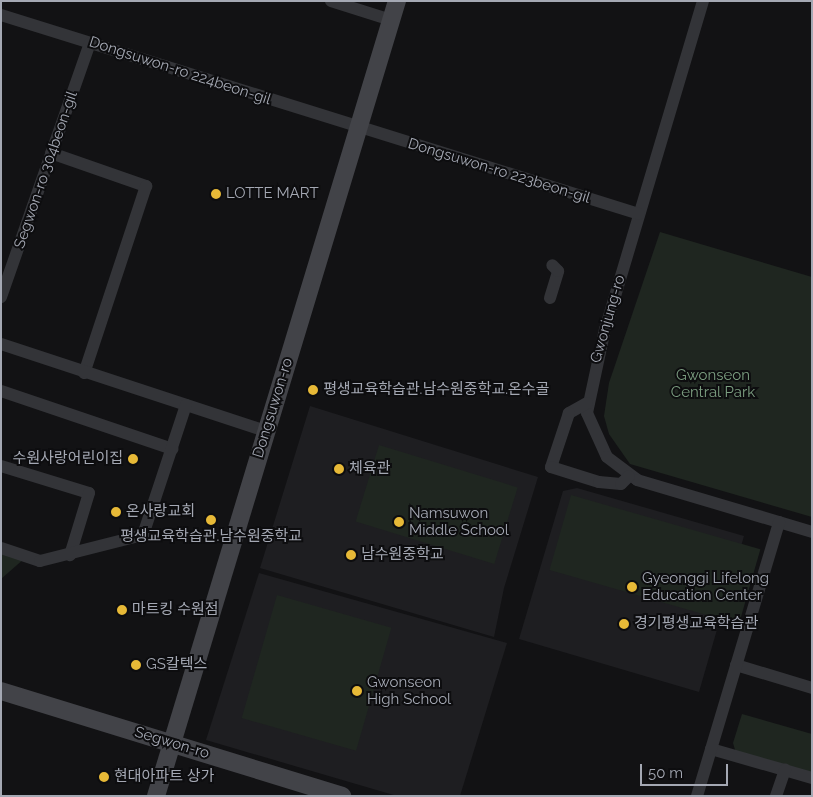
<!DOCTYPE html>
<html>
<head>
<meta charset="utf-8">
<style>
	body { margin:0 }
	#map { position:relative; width:813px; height:797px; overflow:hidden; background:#121214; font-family:Raleway,"Noto Sans KR",sans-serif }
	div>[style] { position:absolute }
	.built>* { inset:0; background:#1e1e21 }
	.green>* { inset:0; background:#1f2620; transform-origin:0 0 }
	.street>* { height:12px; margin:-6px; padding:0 6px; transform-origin:6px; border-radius:6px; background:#333438 }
	.secondary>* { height:18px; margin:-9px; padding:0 9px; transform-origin:9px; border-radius:9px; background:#424348 }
	.dots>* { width:14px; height:14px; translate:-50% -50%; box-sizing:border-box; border:2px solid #0d0d0f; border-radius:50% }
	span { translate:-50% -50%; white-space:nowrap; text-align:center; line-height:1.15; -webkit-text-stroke:4px #0d0d0f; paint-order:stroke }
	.street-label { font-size:15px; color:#a4a8b3 }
	.poi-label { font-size:15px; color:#a4a8b3 }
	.left { translate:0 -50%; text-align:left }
	.right { translate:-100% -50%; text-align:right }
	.park-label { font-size:15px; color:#7c9e81 }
	.frame { position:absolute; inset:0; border:2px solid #a4a8b3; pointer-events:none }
	.scale { position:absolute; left:640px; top:764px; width:88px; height:22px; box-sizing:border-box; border:2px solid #a4a8b3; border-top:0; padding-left:6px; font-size:15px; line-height:18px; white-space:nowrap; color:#a4a8b3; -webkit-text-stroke:4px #0d0d0f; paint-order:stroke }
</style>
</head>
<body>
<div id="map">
	<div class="built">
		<i style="clip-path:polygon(310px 406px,538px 477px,504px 588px,494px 637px,260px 568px)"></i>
		<i style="clip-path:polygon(577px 488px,744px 536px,699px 692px,519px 639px,563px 491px)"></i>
		<i style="clip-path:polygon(259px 573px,507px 643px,460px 796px,397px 796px,206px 740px)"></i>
	</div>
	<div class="green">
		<i style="clip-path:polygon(660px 232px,812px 277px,812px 517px,630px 464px,609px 434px,604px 416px,609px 383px)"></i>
		<i style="left:379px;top:445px;width:145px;height:80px;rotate:17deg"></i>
		<i style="left:571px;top:495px;width:197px;height:78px;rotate:16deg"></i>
		<i style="clip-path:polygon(1px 550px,25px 558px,1px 579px)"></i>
		<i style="left:277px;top:595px;width:119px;height:128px;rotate:16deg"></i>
		<i style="clip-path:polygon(742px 714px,812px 734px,812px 775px,736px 753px,733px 743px)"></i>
	</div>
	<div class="street">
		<i style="left:331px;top:1px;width:63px;rotate:17.6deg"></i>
		<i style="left:703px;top:1px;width:342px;rotate:106.6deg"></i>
		<i style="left:605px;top:329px;width:86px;rotate:102.1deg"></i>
		<i style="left:587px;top:413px;width:48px;rotate:65.6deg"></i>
		<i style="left:607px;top:457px;width:38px;rotate:37deg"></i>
		<i style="left:637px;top:480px;width:183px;rotate:16.5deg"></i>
		<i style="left:1px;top:15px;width:668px;rotate:17.32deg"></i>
		<i style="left:51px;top:153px;width:101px;rotate:19.2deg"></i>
		<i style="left:146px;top:186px;width:197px;rotate:108.3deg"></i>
		<i style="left:1px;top:297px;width:269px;rotate:-70.7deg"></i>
		<i style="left:550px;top:298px;width:28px;rotate:-73deg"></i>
		<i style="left:558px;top:271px;width:8px;rotate:-135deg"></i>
		<i style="left:1px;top:344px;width:279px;rotate:18.2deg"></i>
		<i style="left:1px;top:391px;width:181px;rotate:18.7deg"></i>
		<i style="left:587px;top:403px;width:21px;rotate:151deg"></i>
		<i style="left:569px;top:413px;width:57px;rotate:108.4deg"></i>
		<i style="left:551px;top:467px;width:50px;rotate:17.4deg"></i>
		<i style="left:599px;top:482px;width:22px;rotate:5deg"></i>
		<i style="left:621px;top:484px;width:11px;rotate:-45deg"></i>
		<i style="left:1px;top:466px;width:92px;rotate:17.1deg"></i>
		<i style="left:89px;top:493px;width:65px;rotate:107deg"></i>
		<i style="left:1px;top:548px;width:41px;rotate:18.4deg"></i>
		<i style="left:40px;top:561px;width:106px;rotate:-14.2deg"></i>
		<i style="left:143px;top:535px;width:137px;rotate:-71.7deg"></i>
		<i style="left:736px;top:665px;width:79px;rotate:16.8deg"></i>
		<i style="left:711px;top:749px;width:105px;rotate:16deg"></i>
		<i style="left:697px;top:796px;width:286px;rotate:-73.3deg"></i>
		<i style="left:776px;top:796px;width:28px;rotate:-71deg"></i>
	</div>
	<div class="secondary">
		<i style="left:1px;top:691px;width:357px;rotate:17.1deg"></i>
		<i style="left:156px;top:796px;width:831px;rotate:-73.14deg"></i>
	</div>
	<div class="dots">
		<i style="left:216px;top:194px;background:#e7b937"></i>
		<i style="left:313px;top:390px;background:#e7b937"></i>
		<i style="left:133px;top:459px;background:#e7b937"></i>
		<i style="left:339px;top:469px;background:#e7b937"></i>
		<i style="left:116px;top:512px;background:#e7b937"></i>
		<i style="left:211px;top:520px;background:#e7b937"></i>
		<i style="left:399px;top:522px;background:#e7b937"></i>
		<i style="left:351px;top:555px;background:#e7b937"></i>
		<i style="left:632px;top:587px;background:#e7b937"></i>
		<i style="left:122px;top:610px;background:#e7b937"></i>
		<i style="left:624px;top:624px;background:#e7b937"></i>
		<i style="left:136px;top:665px;background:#e7b937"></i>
		<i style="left:357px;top:691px;background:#e7b937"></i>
		<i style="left:104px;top:777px;background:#e7b937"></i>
	</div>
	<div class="street-label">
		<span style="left:180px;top:71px;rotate:18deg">Dongsuwon-ro 224beon-gil</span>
		<span style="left:46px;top:170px;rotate:-71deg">Segwon-ro 304beon-gil</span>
		<span style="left:499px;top:171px;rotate:17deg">Dongsuwon-ro 223beon-gil</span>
		<span style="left:608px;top:319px;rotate:-74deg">Gwonjung-ro</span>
		<span style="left:273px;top:408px;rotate:-73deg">Dongsuwon-ro</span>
		<span style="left:172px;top:743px;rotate:17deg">Segwon-ro</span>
	</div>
	<div class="poi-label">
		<span class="left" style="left:226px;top:194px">LOTTE MART</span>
		<span class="left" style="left:323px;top:390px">평생교육학습관.남수원중학교.온수골</span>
		<span class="right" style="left:123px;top:459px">수원사랑어린이집</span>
		<span class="left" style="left:349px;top:469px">체육관</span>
		<span class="left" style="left:126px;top:512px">온사랑교회</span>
		<span class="left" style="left:409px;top:522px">Namsuwon<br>Middle School</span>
		<span style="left:211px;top:537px">평생교육학습관.남수원중학교</span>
		<span class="left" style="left:361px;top:555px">남수원중학교</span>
		<span class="left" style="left:642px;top:587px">Gyeonggi Lifelong<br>Education Center</span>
		<span class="left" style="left:132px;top:610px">마트킹 수원점</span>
		<span class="left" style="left:634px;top:624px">경기평생교육학습관</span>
		<span class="left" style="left:146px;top:665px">GS칼텍스</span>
		<span class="left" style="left:367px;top:691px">Gwonseon<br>High School</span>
		<span class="left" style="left:114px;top:777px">현대아파트 상가</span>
	</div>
	<div class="park-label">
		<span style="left:713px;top:384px">Gwonseon<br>Central Park</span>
	</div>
	<div class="frame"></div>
	<div class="scale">50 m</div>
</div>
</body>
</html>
